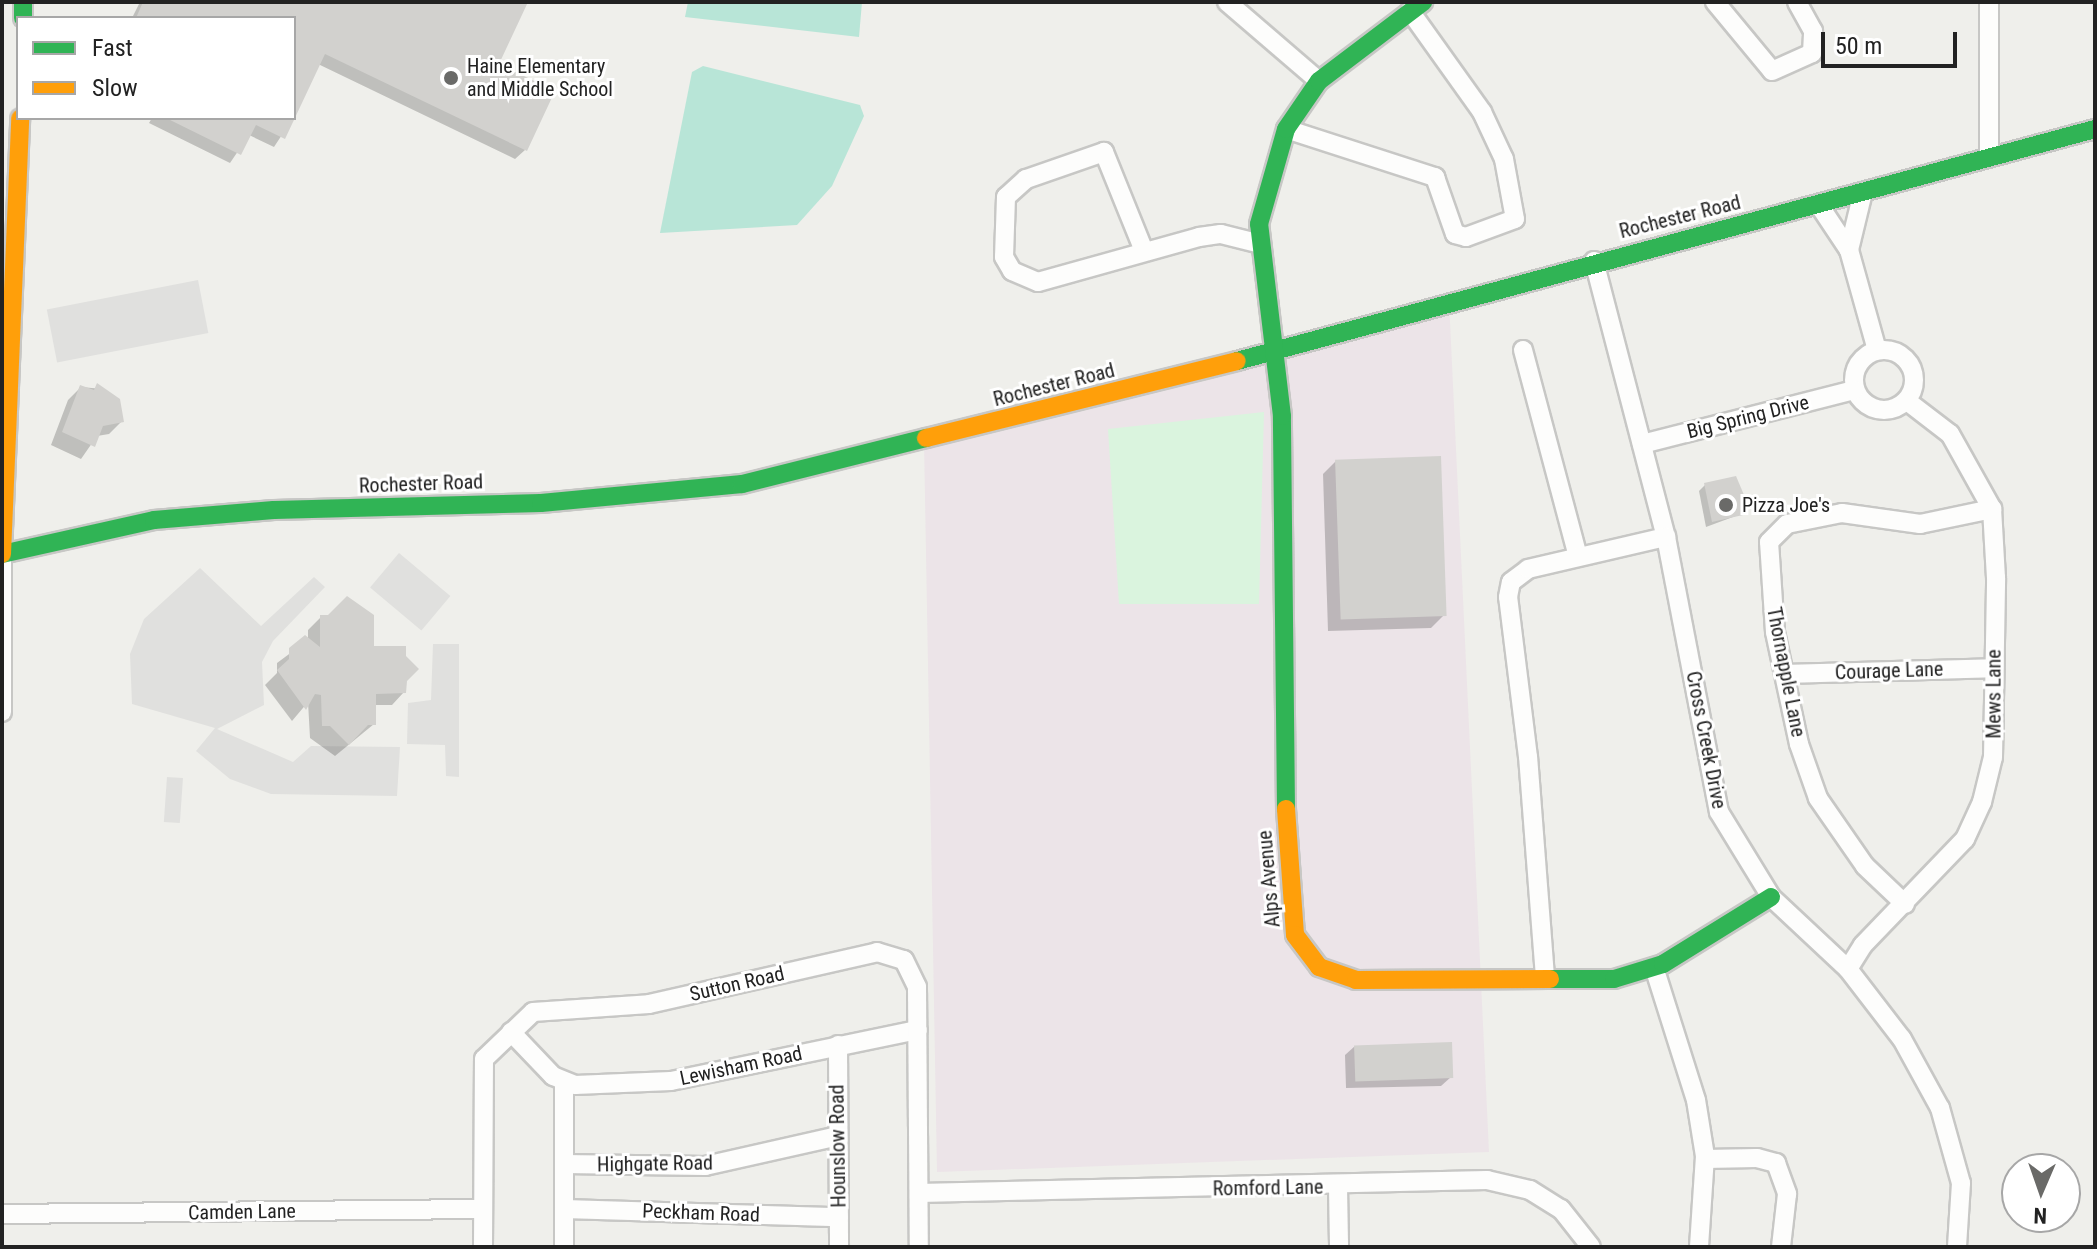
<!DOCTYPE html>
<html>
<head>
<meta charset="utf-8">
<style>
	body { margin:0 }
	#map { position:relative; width:2097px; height:1249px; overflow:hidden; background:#efefeb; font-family:"Roboto Condensed",sans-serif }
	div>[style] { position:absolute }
	.industrial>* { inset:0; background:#ece4e8 }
	.park>* { inset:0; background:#daf4de }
	.pitch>* { inset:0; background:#b8e5d7 }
	.parking>* { inset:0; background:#e0e0de; transform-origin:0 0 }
	.shadow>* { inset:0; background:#0003 }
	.building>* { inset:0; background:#d2d1ce; transform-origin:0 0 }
	.roads { filter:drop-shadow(2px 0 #c7c7c5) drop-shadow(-2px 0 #c7c7c5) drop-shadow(0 2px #c7c7c5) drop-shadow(0 -2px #c7c7c5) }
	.street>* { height:18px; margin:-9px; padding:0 9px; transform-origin:9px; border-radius:9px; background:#fdfdfc }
	.street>.ring { margin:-9px; padding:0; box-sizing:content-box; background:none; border:18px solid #fdfdfc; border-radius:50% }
	.fast>* { height:18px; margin:-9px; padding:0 9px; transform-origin:9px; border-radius:9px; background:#30b455 }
	.slow>* { height:18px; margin:-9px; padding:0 9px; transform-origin:9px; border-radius:9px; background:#ff9f0a }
	.dots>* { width:22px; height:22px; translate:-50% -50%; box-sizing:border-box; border:4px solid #fff; border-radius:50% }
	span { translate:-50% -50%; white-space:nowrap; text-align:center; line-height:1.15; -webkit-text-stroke:6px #fff; paint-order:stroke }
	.poi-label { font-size:20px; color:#222 }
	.left { translate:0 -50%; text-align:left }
	.street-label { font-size:20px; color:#222 }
	.frame { position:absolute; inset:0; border:4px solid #222; pointer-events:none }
	.legend { position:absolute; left:16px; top:16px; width:280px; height:104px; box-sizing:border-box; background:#fff; border:2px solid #a7a7a7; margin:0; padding:10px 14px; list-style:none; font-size:24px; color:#222 }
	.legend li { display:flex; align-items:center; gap:16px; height:40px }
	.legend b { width:40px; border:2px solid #a7a7a7 }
	.north { position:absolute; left:2001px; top:1153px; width:80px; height:80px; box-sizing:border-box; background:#fff; border:2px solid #a7a7a7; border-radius:50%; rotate:182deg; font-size:22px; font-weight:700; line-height:32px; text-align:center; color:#222 }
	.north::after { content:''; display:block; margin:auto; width:28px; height:36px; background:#6a6a68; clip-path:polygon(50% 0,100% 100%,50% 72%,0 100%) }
	.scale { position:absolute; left:1821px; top:32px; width:136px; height:36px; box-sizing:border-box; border:4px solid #222; border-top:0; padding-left:10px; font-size:24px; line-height:28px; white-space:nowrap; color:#222; -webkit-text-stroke:6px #fff; paint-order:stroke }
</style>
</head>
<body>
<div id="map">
	<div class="industrial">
		<i style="clip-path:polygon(1449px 300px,1489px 1152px,937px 1172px,924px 441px)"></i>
	</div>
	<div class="park">
		<i style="clip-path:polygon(1264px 412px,1259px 604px,1119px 604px,1108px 429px)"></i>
	</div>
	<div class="pitch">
		<i style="clip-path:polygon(688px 2px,862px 2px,859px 37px,685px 17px)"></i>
		<i style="clip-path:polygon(703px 66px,860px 105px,864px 116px,832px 186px,797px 225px,660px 233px,692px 72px)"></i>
	</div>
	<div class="parking">
		<i style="left:198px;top:280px;width:54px;height:154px;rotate:79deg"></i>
		<i style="left:399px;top:553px;width:67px;height:45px;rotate:40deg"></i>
		<i style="clip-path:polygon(200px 568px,261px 626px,314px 577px,325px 587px,273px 641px,262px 662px,264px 705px,217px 729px,293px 762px,311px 746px,400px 747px,397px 796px,271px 794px,230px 779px,196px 751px,215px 728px,132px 704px,130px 654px,144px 619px)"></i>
		<i style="clip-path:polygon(433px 644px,459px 644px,459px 777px,446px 776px,445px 745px,407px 744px,408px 703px,431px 700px)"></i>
		<i style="left:167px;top:777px;width:16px;height:45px;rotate:4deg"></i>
	</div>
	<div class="shadow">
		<i style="clip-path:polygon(140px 2px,526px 2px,496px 65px,525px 150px,515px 159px,318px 64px,294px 116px,294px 18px,132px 18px)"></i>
		<i style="clip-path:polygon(152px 118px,293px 118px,274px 147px,249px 135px,230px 163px,149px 123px)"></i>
		<i style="clip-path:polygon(81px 387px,103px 389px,122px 421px,109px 434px,97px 436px,81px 459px,51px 445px,68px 400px)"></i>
		<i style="clip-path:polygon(1336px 461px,1444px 615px,1431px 628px,1328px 631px,1323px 474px)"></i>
		<i style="clip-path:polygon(1705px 485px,1741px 514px,1706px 527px,1699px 491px)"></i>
		<i style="clip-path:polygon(321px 617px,372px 648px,405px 680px,404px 692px,392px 705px,374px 705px,374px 724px,335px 756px,310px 738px,308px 702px,292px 721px,265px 685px,277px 673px,277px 663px,308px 640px,308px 630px)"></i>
		<i style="clip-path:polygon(1355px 1046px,1451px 1077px,1441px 1086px,1346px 1088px,1345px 1055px)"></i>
	</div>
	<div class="building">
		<i style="clip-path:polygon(143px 2px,528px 2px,499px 64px,555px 91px,527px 151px,325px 54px,285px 139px,256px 125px,241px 155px,166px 118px,294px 118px,294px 18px,136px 18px)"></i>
		<i style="clip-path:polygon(97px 383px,120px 399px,124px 422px,103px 426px,95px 447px,62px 432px,80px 385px,94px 390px)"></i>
		<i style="left:1441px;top:456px;width:160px;height:106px;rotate:88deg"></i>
		<i style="clip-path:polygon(1736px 476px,1744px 495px,1743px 515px,1712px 522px,1704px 483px)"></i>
		<i style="clip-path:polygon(347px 596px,374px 615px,374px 646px,406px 646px,406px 656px,419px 669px,407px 681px,406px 693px,376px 694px,376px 725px,368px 725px,349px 745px,330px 726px,322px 726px,321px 695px,315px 694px,306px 710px,277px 670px,289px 659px,289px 648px,305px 635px,320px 647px,320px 615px,328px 615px)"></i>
		<i style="left:1452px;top:1042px;width:36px;height:98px;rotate:88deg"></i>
	</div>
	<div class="roads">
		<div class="street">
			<i style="left:1227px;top:2px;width:121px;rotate:40.7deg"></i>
			<i style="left:1715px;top:2px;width:89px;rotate:50.4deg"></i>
			<i style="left:1772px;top:71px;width:44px;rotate:-24.2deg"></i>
			<i style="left:1812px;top:53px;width:22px;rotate:-87deg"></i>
			<i style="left:1813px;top:31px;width:33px;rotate:-119deg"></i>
			<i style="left:1989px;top:2px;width:155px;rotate:90deg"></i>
			<i style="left:1286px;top:129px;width:157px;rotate:17.9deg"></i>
			<i style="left:1435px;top:177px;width:60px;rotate:70.7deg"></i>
			<i style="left:1455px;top:234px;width:11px;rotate:15deg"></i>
			<i style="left:1466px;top:237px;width:52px;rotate:-20.2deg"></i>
			<i style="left:1515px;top:219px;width:61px;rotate:-100.4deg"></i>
			<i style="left:1504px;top:159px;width:52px;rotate:-115.1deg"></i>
			<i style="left:1482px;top:112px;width:124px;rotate:-125.5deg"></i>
			<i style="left:1819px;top:205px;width:54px;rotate:56.3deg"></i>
			<i style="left:1849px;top:250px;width:104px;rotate:74.4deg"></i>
			<i style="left:1849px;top:250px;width:60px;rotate:-76.4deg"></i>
			<i style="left:1144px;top:251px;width:107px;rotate:-112deg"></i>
			<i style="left:1104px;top:152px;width:83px;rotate:160.9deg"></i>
			<i style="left:1026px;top:179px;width:27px;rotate:138deg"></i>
			<i style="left:1006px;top:197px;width:60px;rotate:91.9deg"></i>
			<i style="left:1004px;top:257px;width:16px;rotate:60deg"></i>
			<i style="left:1012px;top:271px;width:28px;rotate:23deg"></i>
			<i style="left:1038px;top:282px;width:167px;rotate:-15.6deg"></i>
			<i style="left:1199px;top:237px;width:22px;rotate:-8deg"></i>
			<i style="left:1221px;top:234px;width:38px;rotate:14deg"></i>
			<i style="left:1594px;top:261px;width:285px;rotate:75.4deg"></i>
			<i style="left:1666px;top:537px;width:280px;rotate:79.1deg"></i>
			<i style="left:1719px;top:812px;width:100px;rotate:58.5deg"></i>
			<i style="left:1771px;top:897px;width:105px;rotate:43.1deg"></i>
			<i style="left:1848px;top:969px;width:88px;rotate:52.4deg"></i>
			<i style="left:1902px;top:1039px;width:79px;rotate:61.2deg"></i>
			<i style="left:1940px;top:1108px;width:78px;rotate:74.4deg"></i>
			<i style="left:1961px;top:1183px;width:64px;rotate:93.6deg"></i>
			<i class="ring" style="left:1854px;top:350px;width:42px;height:42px"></i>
			<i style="left:1523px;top:350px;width:214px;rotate:75.1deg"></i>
			<i style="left:1642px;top:444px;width:219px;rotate:-14.3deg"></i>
			<i style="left:1784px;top:674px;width:209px;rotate:-1.6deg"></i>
			<i style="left:2px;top:712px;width:158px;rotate:-90deg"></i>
			<i style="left:1905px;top:904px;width:55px;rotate:-136.5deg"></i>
			<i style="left:1865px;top:866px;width:83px;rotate:-124.7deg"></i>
			<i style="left:1818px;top:798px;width:57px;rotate:-109.4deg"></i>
			<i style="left:1799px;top:744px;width:115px;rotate:-102.1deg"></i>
			<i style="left:1775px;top:632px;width:90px;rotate:-93.8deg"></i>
			<i style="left:1769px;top:542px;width:25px;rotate:-45deg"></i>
			<i style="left:1787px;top:524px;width:56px;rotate:-11.3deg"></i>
			<i style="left:1842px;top:513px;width:79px;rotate:8deg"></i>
			<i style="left:1920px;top:524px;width:74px;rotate:-11.8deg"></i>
			<i style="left:1654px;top:967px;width:139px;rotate:72.5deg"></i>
			<i style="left:1696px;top:1100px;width:57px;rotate:80.9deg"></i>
			<i style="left:1705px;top:1156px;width:91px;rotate:93.8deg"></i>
			<i style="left:1848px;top:969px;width:28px;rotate:-58deg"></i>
			<i style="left:1863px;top:945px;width:147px;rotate:-46.1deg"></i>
			<i style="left:1965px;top:839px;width:41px;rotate:-65.3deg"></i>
			<i style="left:1982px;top:802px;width:46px;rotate:-76.3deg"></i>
			<i style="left:1993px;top:757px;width:179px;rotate:-89deg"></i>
			<i style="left:1996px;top:578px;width:69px;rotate:-93.3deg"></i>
			<i style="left:1992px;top:509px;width:86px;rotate:-119.2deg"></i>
			<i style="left:1950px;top:434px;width:54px;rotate:-142.5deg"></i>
			<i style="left:1545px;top:977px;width:221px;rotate:-94.4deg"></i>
			<i style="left:1528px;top:757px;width:161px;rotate:-97.1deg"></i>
			<i style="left:1508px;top:597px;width:15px;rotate:-79deg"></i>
			<i style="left:1511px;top:582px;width:21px;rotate:-37deg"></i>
			<i style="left:1528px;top:569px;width:142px;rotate:-13.1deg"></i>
			<i style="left:511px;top:1032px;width:61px;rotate:46.3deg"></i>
			<i style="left:553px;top:1076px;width:24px;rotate:22deg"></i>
			<i style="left:575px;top:1085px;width:96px;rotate:-2.4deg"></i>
			<i style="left:671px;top:1081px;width:252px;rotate:-11.7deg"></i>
			<i style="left:838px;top:1045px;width:202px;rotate:89.7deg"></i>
			<i style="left:564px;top:1083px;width:164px;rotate:90deg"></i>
			<i style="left:1705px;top:1159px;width:52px;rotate:-1.1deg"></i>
			<i style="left:1757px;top:1158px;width:20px;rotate:15deg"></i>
			<i style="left:1776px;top:1163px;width:33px;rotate:70deg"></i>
			<i style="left:1787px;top:1194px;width:53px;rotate:96.5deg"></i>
			<i style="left:564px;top:1164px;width:141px;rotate:0.8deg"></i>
			<i style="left:705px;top:1166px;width:136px;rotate:-12.7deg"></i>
			<i style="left:1338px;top:1187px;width:60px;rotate:89deg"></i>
			<i style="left:919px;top:1193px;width:568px;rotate:-1.31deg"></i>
			<i style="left:1487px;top:1180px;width:44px;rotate:13.1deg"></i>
			<i style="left:1530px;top:1190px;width:36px;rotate:32deg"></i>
			<i style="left:1561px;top:1209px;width:48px;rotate:51.7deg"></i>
			<i style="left:564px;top:1209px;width:275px;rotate:1.7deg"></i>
			<i style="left:2px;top:1214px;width:481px;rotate:-0.6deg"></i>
			<i style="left:483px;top:1247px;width:188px;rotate:-89.7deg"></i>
			<i style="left:484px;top:1059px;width:68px;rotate:-43.8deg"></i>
			<i style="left:533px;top:1012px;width:116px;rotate:-3.9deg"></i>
			<i style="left:649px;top:1004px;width:234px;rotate:-12.8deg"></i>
			<i style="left:877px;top:952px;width:28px;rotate:17deg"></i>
			<i style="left:904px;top:960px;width:30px;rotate:64deg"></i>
			<i style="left:917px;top:987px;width:260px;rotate:89.6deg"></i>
		</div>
		<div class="fast">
			<i style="left:23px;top:2px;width:16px;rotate:90deg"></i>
			<i style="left:1237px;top:361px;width:889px;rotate:-15.13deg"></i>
			<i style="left:2px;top:554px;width:156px;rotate:-12.6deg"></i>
			<i style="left:154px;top:520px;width:120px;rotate:-4.8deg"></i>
			<i style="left:274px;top:510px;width:267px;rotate:-1.5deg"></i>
			<i style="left:541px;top:503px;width:202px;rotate:-5.4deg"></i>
			<i style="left:742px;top:484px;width:190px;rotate:-14deg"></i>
			<i style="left:1286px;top:809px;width:393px;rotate:-90.6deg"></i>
			<i style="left:1282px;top:416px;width:193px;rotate:-96.8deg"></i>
			<i style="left:1259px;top:224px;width:99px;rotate:-74.1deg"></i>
			<i style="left:1286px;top:129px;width:58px;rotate:-55.5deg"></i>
			<i style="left:1319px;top:81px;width:131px;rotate:-37.2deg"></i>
			<i style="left:1550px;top:979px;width:64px"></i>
			<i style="left:1614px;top:979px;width:51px;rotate:-17deg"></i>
			<i style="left:1663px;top:964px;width:127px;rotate:-31.8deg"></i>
		</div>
		<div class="slow">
			<i style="left:926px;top:438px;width:320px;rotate:-13.9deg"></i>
			<i style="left:2px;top:554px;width:436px;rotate:-87.6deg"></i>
			<i style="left:1286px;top:809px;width:126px;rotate:85.9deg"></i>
			<i style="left:1295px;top:935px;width:40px;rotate:53deg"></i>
			<i style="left:1319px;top:967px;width:39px;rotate:19deg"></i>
			<i style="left:1356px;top:980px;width:194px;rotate:-0.3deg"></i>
		</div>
	</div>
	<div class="dots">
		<i style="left:451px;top:78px;background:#6a6a68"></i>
		<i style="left:1726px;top:505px;background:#6a6a68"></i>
	</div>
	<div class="poi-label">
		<span class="left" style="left:467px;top:78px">Haine Elementary<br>and Middle School</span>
		<span class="left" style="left:1742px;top:505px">Pizza Joe's</span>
	</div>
	<div class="street-label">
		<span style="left:1680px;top:217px;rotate:-14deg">Rochester Road</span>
		<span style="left:1054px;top:385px;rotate:-14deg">Rochester Road</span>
		<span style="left:1748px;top:417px;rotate:-14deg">Big Spring Drive</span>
		<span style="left:421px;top:484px;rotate:-2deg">Rochester Road</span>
		<span style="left:1889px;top:671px;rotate:-2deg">Courage Lane</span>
		<span style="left:1786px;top:672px;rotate:79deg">Thornapple Lane</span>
		<span style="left:1994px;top:694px;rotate:-90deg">Mews Lane</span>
		<span style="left:1706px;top:740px;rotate:79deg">Cross Creek Drive</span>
		<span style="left:1269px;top:879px;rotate:-95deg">Alps Avenue</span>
		<span style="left:737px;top:984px;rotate:-13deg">Sutton Road</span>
		<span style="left:741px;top:1066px;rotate:-12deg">Lewisham Road</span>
		<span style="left:838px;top:1146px;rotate:-91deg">Hounslow Road</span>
		<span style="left:655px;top:1164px;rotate:-1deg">Highgate Road</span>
		<span style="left:1268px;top:1188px;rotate:-1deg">Romford Lane</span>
		<span style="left:242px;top:1212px;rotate:-1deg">Camden Lane</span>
		<span style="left:701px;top:1213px;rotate:2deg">Peckham Road</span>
	</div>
	<div class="frame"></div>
	<ul class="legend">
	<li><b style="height:10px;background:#30b455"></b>Fast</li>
	<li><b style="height:10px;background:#ff9f0a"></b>Slow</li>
	</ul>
	<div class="north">N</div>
	<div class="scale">50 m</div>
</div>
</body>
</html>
